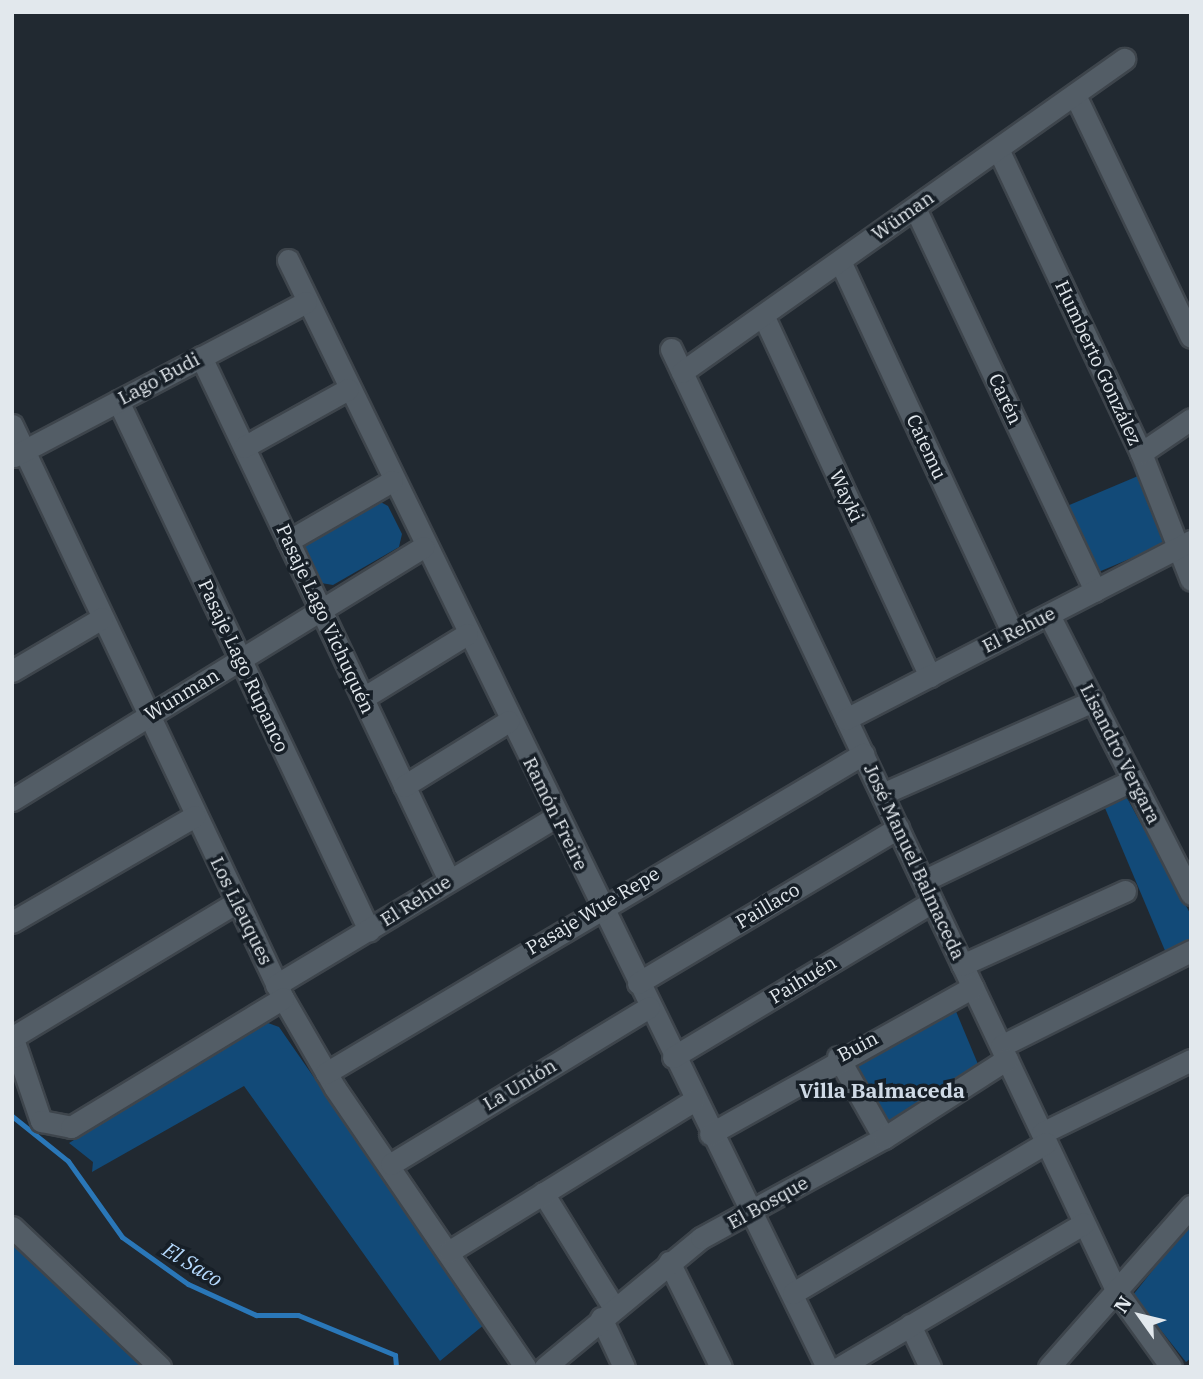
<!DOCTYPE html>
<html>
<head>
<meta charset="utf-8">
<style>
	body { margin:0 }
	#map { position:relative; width:1203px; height:1379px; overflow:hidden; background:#212931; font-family:"IBM Plex Serif",serif }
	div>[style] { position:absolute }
	.green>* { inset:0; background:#124a78; transform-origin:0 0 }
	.stream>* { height:5px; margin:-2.5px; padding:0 2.5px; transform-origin:2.5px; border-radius:2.5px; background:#2a77b8 }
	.roads { filter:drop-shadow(2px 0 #3e454c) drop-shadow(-2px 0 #3e454c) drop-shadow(0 2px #3e454c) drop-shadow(0 -2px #3e454c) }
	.minor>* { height:21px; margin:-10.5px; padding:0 10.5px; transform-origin:10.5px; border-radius:10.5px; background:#535d66 }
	span { translate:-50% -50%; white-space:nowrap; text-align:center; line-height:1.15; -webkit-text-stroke:7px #171f27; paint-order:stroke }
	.street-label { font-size:19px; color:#e2e8ed }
	.neighbourhood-label { font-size:21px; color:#cfdae6; font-weight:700 }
	.water-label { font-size:21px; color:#b6dafe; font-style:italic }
	.frame { position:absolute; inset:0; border:14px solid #e2e8ed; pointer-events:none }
	.north { position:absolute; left:1105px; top:1281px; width:70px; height:70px; -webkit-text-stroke:5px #171f27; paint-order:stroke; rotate:304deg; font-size:19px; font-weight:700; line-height:28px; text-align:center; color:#e2e8ed }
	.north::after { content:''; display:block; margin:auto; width:24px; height:32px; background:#e2e8ed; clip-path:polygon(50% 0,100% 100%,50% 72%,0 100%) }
</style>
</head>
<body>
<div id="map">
	<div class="green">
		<i style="left:1138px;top:476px;width:73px;height:79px;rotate:67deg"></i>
		<i style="clip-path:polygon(375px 499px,388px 506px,402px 534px,399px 547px,333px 585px,321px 583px,305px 546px,309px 536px)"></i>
		<i style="clip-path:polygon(1127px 798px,1191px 915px,1191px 940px,1166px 953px,1105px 808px)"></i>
		<i style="clip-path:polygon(955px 1009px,980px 1069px,889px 1127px,853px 1067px)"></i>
		<i style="clip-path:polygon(268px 1023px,279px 1027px,485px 1324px,440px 1361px,244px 1086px,92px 1172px,93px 1162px,69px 1143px)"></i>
		<i style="clip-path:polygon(1191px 1222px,1191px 1358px,1186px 1362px,1133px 1295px)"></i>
		<i style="clip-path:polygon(12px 1232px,156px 1367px,12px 1367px)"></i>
	</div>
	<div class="stream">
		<i style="left:12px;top:1116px;width:72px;rotate:38.8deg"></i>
		<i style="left:68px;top:1161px;width:93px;rotate:54.6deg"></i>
		<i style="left:122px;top:1237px;width:81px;rotate:35.5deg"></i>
		<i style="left:188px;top:1284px;width:75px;rotate:24.5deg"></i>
		<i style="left:256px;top:1315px;width:42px"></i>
		<i style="left:298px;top:1315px;width:105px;rotate:22.4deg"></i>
		<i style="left:395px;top:1355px;width:12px;rotate:85deg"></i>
	</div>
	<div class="roads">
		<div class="minor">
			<i style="left:1075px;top:95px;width:268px;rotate:64.4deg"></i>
			<i style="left:998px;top:149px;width:336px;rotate:64.8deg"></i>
			<i style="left:1141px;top:453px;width:136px;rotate:68.5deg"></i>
			<i style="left:915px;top:208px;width:423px;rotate:64.8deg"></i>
			<i style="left:288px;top:260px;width:1231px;rotate:64.04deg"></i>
			<i style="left:840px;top:261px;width:410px;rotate:65.1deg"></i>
			<i style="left:763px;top:315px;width:398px;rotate:65.2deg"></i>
			<i style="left:671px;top:349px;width:1043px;rotate:64.69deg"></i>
			<i style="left:1117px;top:1292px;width:92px;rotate:54.2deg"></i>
			<i style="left:201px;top:357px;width:579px;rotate:64.63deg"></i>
			<i style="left:682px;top:372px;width:542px;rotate:-35.3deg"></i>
			<i style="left:118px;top:401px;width:586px;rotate:64.62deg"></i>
			<i style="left:12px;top:425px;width:634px;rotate:64.69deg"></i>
			<i style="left:283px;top:998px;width:104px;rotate:60deg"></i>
			<i style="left:335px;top:1088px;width:338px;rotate:55.7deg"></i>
			<i style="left:244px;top:447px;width:119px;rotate:-29.1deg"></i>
			<i style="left:1141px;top:453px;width:60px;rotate:-34.2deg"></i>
			<i style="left:14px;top:456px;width:330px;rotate:-27.8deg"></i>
			<i style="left:288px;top:541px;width:120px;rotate:-30deg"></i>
			<i style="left:1049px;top:615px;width:313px;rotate:63deg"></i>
			<i style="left:12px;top:671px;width:104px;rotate:-30.5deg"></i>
			<i style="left:363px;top:698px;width:122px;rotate:-31.6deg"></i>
			<i style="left:846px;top:719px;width:388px;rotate:-27.3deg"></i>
			<i style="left:404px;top:786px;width:123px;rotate:-31.8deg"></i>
			<i style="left:882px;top:794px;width:231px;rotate:-23.8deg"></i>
			<i style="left:12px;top:800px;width:483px;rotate:-31.6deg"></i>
			<i style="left:923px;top:881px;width:233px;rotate:-25.7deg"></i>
			<i style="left:12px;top:922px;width:211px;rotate:-30.1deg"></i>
			<i style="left:962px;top:965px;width:179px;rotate:-24.4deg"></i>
			<i style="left:638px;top:983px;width:303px;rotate:-30.8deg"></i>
			<i style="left:276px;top:985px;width:327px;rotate:-31deg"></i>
			<i style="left:12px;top:1036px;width:90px;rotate:71.2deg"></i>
			<i style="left:41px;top:1121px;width:31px;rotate:11deg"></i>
			<i style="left:71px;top:1127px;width:248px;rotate:-31.3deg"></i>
			<i style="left:13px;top:1037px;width:262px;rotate:-31.1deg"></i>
			<i style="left:1001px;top:1046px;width:212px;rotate:-26.6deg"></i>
			<i style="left:673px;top:1057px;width:302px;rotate:-30.9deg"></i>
			<i style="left:838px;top:1057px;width:93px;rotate:60.4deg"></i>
			<i style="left:326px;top:1073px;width:625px;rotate:-30.71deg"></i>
			<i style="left:1042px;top:1133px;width:166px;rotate:-26.1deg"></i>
			<i style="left:710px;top:1134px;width:301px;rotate:-29.2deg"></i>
			<i style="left:391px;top:1164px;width:302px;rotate:-31.3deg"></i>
			<i style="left:543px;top:1193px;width:135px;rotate:58.3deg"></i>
			<i style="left:12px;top:1227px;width:204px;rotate:43.4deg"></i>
			<i style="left:450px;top:1251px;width:286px;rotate:-31.7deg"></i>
			<i style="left:669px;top:1262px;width:117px;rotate:63.7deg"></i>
			<i style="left:793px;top:1293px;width:294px;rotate:-30.7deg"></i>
			<i style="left:601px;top:1318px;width:54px;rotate:64.9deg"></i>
			<i style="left:910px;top:1325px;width:47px;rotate:64.5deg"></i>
			<i style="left:545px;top:1367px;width:202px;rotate:-39.6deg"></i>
			<i style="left:701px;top:1238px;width:209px;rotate:-28.7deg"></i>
			<i style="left:884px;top:1138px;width:146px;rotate:-32.7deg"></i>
			<i style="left:840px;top:1367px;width:283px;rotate:-30.5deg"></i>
			<i style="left:1049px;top:1367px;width:215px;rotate:-48.6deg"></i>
		</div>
	</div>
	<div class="street-label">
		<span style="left:903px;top:216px;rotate:-35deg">Wüman</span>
		<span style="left:1098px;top:363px;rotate:65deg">Humberto González</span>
		<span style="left:159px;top:379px;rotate:-28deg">Lago Budi</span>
		<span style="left:1005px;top:399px;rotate:65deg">Carén</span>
		<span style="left:926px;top:447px;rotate:65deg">Catemu</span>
		<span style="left:846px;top:496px;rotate:65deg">Wayki</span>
		<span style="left:325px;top:619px;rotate:65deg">Pasaje Lago Vichuquén</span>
		<span style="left:1019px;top:630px;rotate:-27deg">El Rehue</span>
		<span style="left:243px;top:666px;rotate:65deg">Pasaje Lago Rupanco</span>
		<span style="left:182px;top:695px;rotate:-31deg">Wunman</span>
		<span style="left:1120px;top:754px;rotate:63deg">Lisandro Vergara</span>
		<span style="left:555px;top:814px;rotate:64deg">Ramón Freire</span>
		<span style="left:914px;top:862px;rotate:65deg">José Manuel Balmaceda</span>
		<span style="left:416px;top:901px;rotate:-32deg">El Rehue</span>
		<span style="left:768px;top:906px;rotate:-31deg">Paillaco</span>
		<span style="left:241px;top:911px;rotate:64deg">Los Lleuques</span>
		<span style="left:593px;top:911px;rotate:-31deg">Pasaje Wue Repe</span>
		<span style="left:803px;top:980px;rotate:-31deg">Paihuén</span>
		<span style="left:858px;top:1047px;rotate:-28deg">Buin</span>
		<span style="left:520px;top:1085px;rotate:-31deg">La Unión</span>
		<span style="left:768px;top:1203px;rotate:-29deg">El Bosque</span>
	</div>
	<div class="neighbourhood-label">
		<span style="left:882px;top:1090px">Villa Balmaceda</span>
	</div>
	<div class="water-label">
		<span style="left:193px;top:1264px;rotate:31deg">El Saco</span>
	</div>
	<div class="frame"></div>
	<div class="north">N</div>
</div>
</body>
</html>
